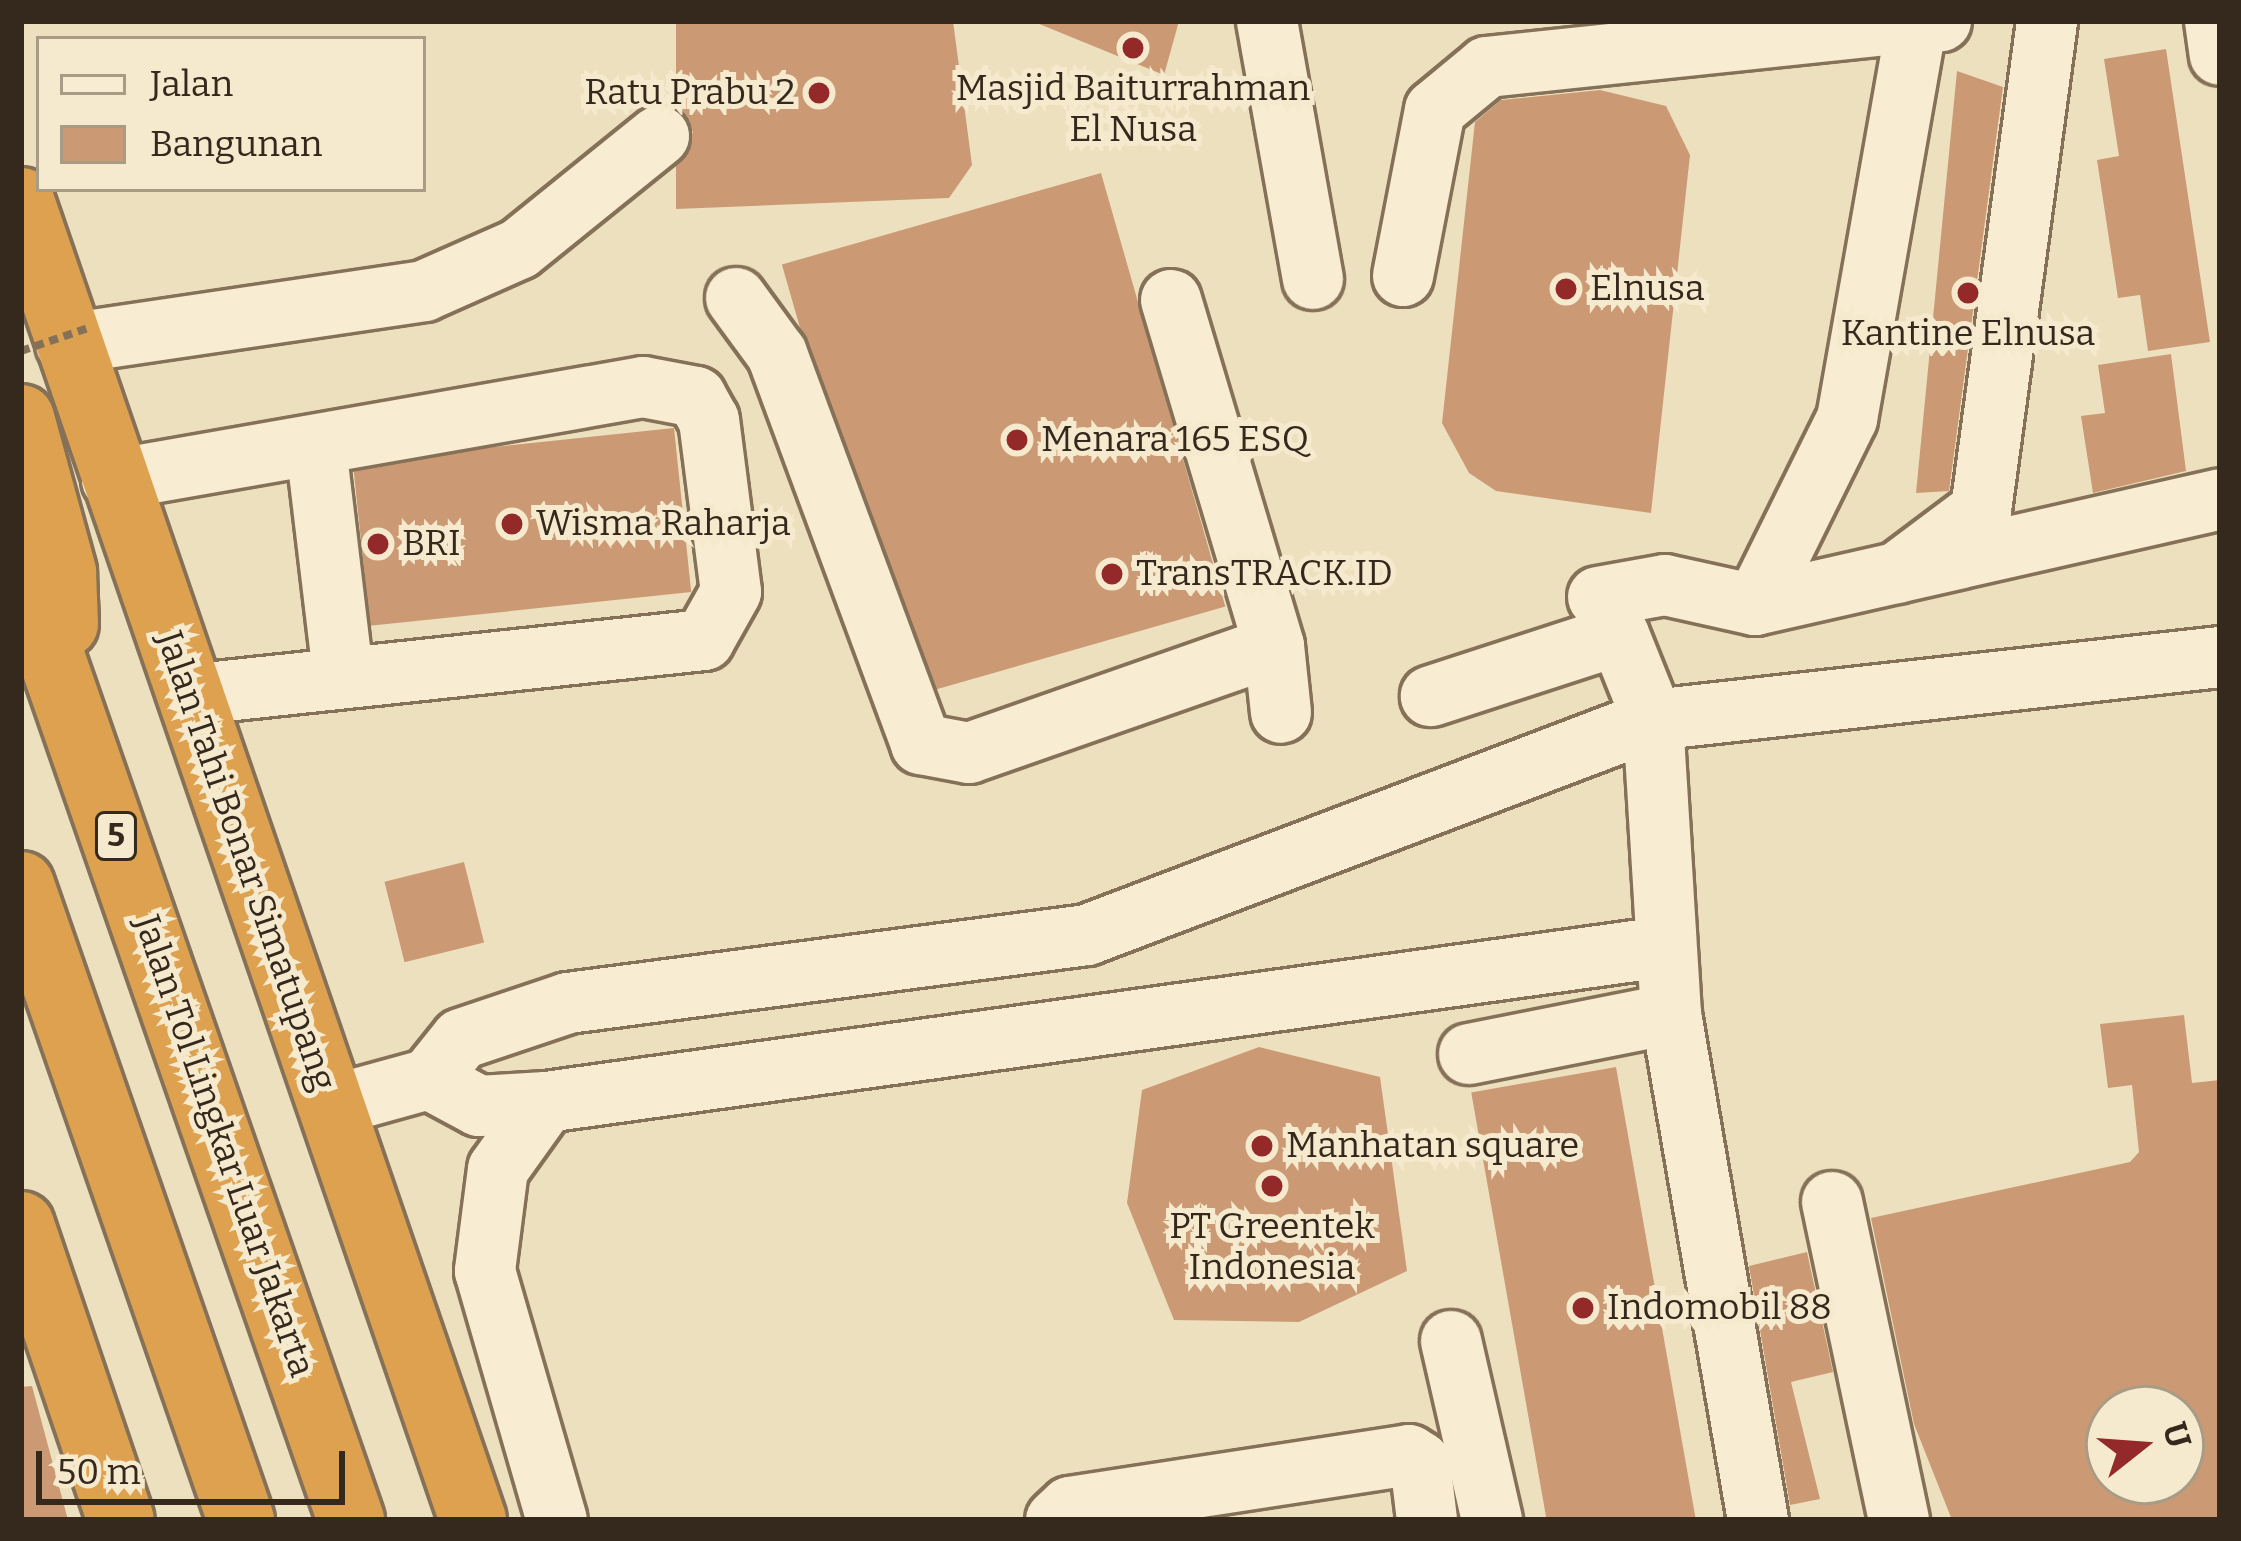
<!DOCTYPE html>
<html>
<head>
<meta charset="utf-8">
<style>
	body { margin:0 }
	#map { position:relative; width:2241px; height:1541px; overflow:hidden; background:#ede0bf; font-family:Bitter,serif }
	div>[style] { position:absolute }
	.building>* { inset:0; background:#cb9a75; transform-origin:0 0 }
	.roads { filter:drop-shadow(3px 0 #857158) drop-shadow(-3px 0 #857158) drop-shadow(0 3px #857158) drop-shadow(0 -3px #857158) }
	.minor>* { height:60px; margin:-30px; padding:0 30px; transform-origin:30px; border-radius:30px; background:#f8edd2 }
	.highway>* { height:66px; margin:-33px; padding:0 33px; transform-origin:33px; border-radius:33px; background:#dda14f }
	.path-bridge>* { height:8px; margin-top:-4px; transform-origin:0; background:repeating-linear-gradient(90deg,#857158 0 9px,transparent 0 15px) }
	.dots>* { width:33px; height:33px; translate:-50% -50%; box-sizing:border-box; border:6px solid #f5eace; border-radius:50% }
	span { translate:-50% -50%; white-space:nowrap; text-align:center; line-height:1.15; -webkit-text-stroke:10px #f5eace; paint-order:stroke }
	.shield-label span { padding:3px 9px; background:#f5eace; border:3px solid; border-radius:9px; -webkit-text-stroke-width:0 }
	.shield-label { font-size:33px; color:#35281c; font-weight:700 }
	.poi-label { font-size:36px; color:#35281c }
	.right { translate:-100% -50%; text-align:right }
	.left { translate:0 -50%; text-align:left }
	.street-label { font-size:36px; color:#35281c }
	.frame { position:absolute; inset:0; border:24px solid #35281c; pointer-events:none }
	.legend { position:absolute; left:36px; top:36px; width:390px; height:156px; box-sizing:border-box; background:#f5eace; border:3px solid #a89c87; margin:0; padding:15px 21px; list-style:none; font-size:36px; color:#35281c }
	.legend li { display:flex; align-items:center; gap:24px; height:60px }
	.legend b { width:60px; border:3px solid #a89c87 }
	.north { position:absolute; left:2085px; top:1385px; width:120px; height:120px; box-sizing:border-box; background:#f5eace; border:3px solid #a89c87; border-radius:50%; rotate:73deg; font-size:33px; font-weight:700; line-height:48px; text-align:center; color:#35281c }
	.north::after { content:''; display:block; margin:auto; width:42px; height:54px; background:#932a29; clip-path:polygon(50% 0,100% 100%,50% 72%,0 100%) }
	.scale { position:absolute; left:36px; top:1451px; width:309px; height:54px; box-sizing:border-box; border:6px solid #35281c; border-top:0; padding-left:15px; font-size:36px; line-height:42px; white-space:nowrap; color:#35281c; -webkit-text-stroke:9px #f5eace; paint-order:stroke }
</style>
</head>
<body>
<div id="map">
	<div class="building">
		<i style="clip-path:polygon(676px 21px,953px 21px,972px 165px,949px 198px,676px 209px,676px 166px,693px 132px,676px 107px)"></i>
		<i style="clip-path:polygon(1032px 21px,1179px 21px,1164px 75px)"></i>
		<i style="clip-path:polygon(2166px 49px,2210px 342px,2148px 351px,2140px 295px,2118px 298px,2097px 160px,2119px 156px,2104px 59px)"></i>
		<i style="clip-path:polygon(1957px 71px,2003px 87px,1949px 491px,1916px 493px)"></i>
		<i style="clip-path:polygon(1600px 90px,1666px 106px,1690px 155px,1651px 513px,1496px 491px,1469px 473px,1442px 423px,1475px 122px,1501px 100px)"></i>
		<i style="left:1101px;top:173px;width:451px;height:332px;rotate:74deg"></i>
		<i style="clip-path:polygon(2171px 354px,2186px 471px,2093px 493px,2081px 416px,2105px 413px,2098px 365px)"></i>
		<i style="left:674px;top:428px;width:165px;height:323px;rotate:84deg"></i>
		<i style="left:464px;top:862px;width:83px;height:82px;rotate:76deg"></i>
		<i style="clip-path:polygon(evenodd,2184px 1015px,2192px 1083px,2220px 1080px,2220px 1520px,1952px 1520px,1914px 1424px,1871px 1218px,2130px 1162px,2139px 1152px,2132px 1085px,2108px 1088px,2100px 1024px,2184px 1015px,2109px 1409px,2183px 1409px,2200px 1460px,2181px 1466px,2181px 1481px,2109px 1481px,2109px 1409px)"></i>
		<i style="clip-path:polygon(1259px 1047px,1380px 1077px,1407px 1271px,1299px 1322px,1174px 1320px,1127px 1203px,1142px 1090px)"></i>
		<i style="left:1616px;top:1067px;width:460px;height:147px;rotate:80deg"></i>
		<i style="clip-path:polygon(1807px 1252px,1833px 1372px,1791px 1382px,1820px 1499px,1790px 1505px,1749px 1266px)"></i>
		<i style="clip-path:polygon(32px 1386px,68px 1520px,21px 1520px,21px 1387px)"></i>
	</div>
	<div class="roads">
		<div class="minor">
			<i style="left:1267px;top:21px;width:262px;rotate:79.9deg"></i>
			<i style="left:2215px;top:21px;width:34px;rotate:82deg"></i>
			<i style="left:1403px;top:276px;width:169px;rotate:-79.1deg"></i>
			<i style="left:1435px;top:110px;width:67px;rotate:-39.6deg"></i>
			<i style="left:1487px;top:67px;width:432px;rotate:-6deg"></i>
			<i style="left:736px;top:298px;width:69px;rotate:53.8deg"></i>
			<i style="left:777px;top:354px;width:416px;rotate:69.7deg"></i>
			<i style="left:921px;top:744px;width:49px;rotate:10.6deg"></i>
			<i style="left:969px;top:753px;width:323px;rotate:-19.3deg"></i>
			<i style="left:1171px;top:300px;width:361px;rotate:73.4deg"></i>
			<i style="left:1274px;top:646px;width:67px;rotate:84deg"></i>
			<i style="left:66px;top:344px;width:362px;rotate:-8.4deg"></i>
			<i style="left:424px;top:291px;width:104px;rotate:-23.9deg"></i>
			<i style="left:519px;top:249px;width:180px;rotate:-38.9deg"></i>
			<i style="left:316px;top:447px;width:229px;rotate:83.2deg"></i>
			<i style="left:112px;top:480px;width:539px;rotate:-9.93deg"></i>
			<i style="left:643px;top:387px;width:54px;rotate:10.7deg"></i>
			<i style="left:696px;top:397px;width:26px;rotate:61deg"></i>
			<i style="left:709px;top:420px;width:173px;rotate:82.7deg"></i>
			<i style="left:731px;top:592px;width:55px;rotate:119.4deg"></i>
			<i style="left:704px;top:640px;width:519px;rotate:173.92deg"></i>
			<i style="left:1897px;top:573px;width:105px;rotate:-36.9deg"></i>
			<i style="left:1981px;top:510px;width:493px;rotate:-82.3deg"></i>
			<i style="left:1598px;top:597px;width:68px;rotate:-10.2deg"></i>
			<i style="left:1665px;top:585px;width:92px;rotate:12.5deg"></i>
			<i style="left:1755px;top:605px;width:208px;rotate:-63.7deg"></i>
			<i style="left:1847px;top:419px;width:403px;rotate:-80deg"></i>
			<i style="left:1917px;top:22px;width:24px;rotate:-2deg"></i>
			<i style="left:1755px;top:605px;width:477px;rotate:-12.8deg"></i>
			<i style="left:1469px;top:1054px;width:206px;rotate:-11.2deg"></i>
			<i style="left:429px;top:1079px;width:57px;rotate:28.4deg"></i>
			<i style="left:479px;top:1106px;width:67px;rotate:-3.4deg"></i>
			<i style="left:546px;top:1102px;width:1128px;rotate:-7.9deg"></i>
			<i style="left:546px;top:1102px;width:82px;rotate:125.6deg"></i>
			<i style="left:498px;top:1169px;width:103px;rotate:97.3deg"></i>
			<i style="left:485px;top:1271px;width:259px;rotate:73.9deg"></i>
			<i style="left:331px;top:1106px;width:102px;rotate:-15.4deg"></i>
			<i style="left:429px;top:1079px;width:51px;rotate:-51.3deg"></i>
			<i style="left:461px;top:1039px;width:113px;rotate:-18.6deg"></i>
			<i style="left:568px;top:1003px;width:523px;rotate:-7.46deg"></i>
			<i style="left:1087px;top:935px;width:605px;rotate:-20.8deg"></i>
			<i style="left:1653px;top:720px;width:92px;rotate:-111.8deg"></i>
			<i style="left:1619px;top:635px;width:198px;rotate:162deg"></i>
			<i style="left:1832px;top:1202px;width:325px;rotate:78.1deg"></i>
			<i style="left:1451px;top:1341px;width:184px;rotate:77.1deg"></i>
			<i style="left:1056px;top:1520px;width:19px;rotate:-43deg"></i>
			<i style="left:1070px;top:1507px;width:343px;rotate:-8.7deg"></i>
			<i style="left:1409px;top:1455px;width:13px;rotate:32deg"></i>
			<i style="left:1420px;top:1462px;width:58px;rotate:83.1deg"></i>
			<i style="left:1758px;top:1520px;width:513px;rotate:-99.76deg"></i>
			<i style="left:1671px;top:1014px;width:295px;rotate:-93.5deg"></i>
			<i style="left:1653px;top:720px;width:570px;rotate:-6.34deg"></i>
		</div>
		<div class="highway">
			<i style="left:21px;top:201px;width:1394px;rotate:71.08deg"></i>
			<i style="left:21px;top:418px;width:160px;rotate:74.7deg"></i>
			<i style="left:63px;top:572px;width:52px;rotate:87.8deg"></i>
			<i style="left:21px;top:569px;width:1007px;rotate:70.86deg"></i>
			<i style="left:21px;top:885px;width:672px;rotate:70.89deg"></i>
			<i style="left:21px;top:1225px;width:311px;rotate:71.3deg"></i>
		</div>
	</div>
	<div class="path-bridge">
		<i style="left:21px;top:351px;width:74px;rotate:-18.9deg"></i>
	</div>
	<div class="dots">
		<i style="left:1133px;top:48px;background:#932a29"></i>
		<i style="left:819px;top:93px;background:#932a29"></i>
		<i style="left:1566px;top:289px;background:#932a29"></i>
		<i style="left:1968px;top:293px;background:#932a29"></i>
		<i style="left:1017px;top:440px;background:#932a29"></i>
		<i style="left:512px;top:524px;background:#932a29"></i>
		<i style="left:378px;top:544px;background:#932a29"></i>
		<i style="left:1112px;top:574px;background:#932a29"></i>
		<i style="left:1262px;top:1146px;background:#932a29"></i>
		<i style="left:1272px;top:1186px;background:#932a29"></i>
		<i style="left:1583px;top:1308px;background:#932a29"></i>
	</div>
	<div class="shield-label">
		<span style="left:116px;top:836px">5</span>
	</div>
	<div class="poi-label">
		<span style="left:1133px;top:109px">Masjid Baiturrahman<br>El Nusa</span>
		<span class="right" style="left:795px;top:93px">Ratu Prabu 2</span>
		<span class="left" style="left:1590px;top:289px">Elnusa</span>
		<span style="left:1968px;top:334px">Kantine Elnusa</span>
		<span class="left" style="left:1041px;top:440px">Menara 165 ESQ</span>
		<span class="left" style="left:536px;top:524px">Wisma Raharja</span>
		<span class="left" style="left:402px;top:544px">BRI</span>
		<span class="left" style="left:1136px;top:574px">TransTRACK.ID</span>
		<span class="left" style="left:1286px;top:1146px">Manhatan square</span>
		<span style="left:1272px;top:1247px">PT Greentek<br>Indonesia</span>
		<span class="left" style="left:1607px;top:1308px">Indomobil 88</span>
	</div>
	<div class="street-label">
		<span style="left:246px;top:861px;rotate:71deg">Jalan Tahi Bonar Simatupang</span>
		<span style="left:224px;top:1146px;rotate:71deg">Jalan Tol Lingkar Luar Jakarta</span>
	</div>
	<div class="frame"></div>
	<ul class="legend">
	<li><b style="height:15px;background:#f8edd2"></b>Jalan</li>
	<li><b style="height:33px;background:#cb9a75"></b>Bangunan</li>
	</ul>
	<div class="north">U</div>
	<div class="scale">50 m</div>
</div>
</body>
</html>
